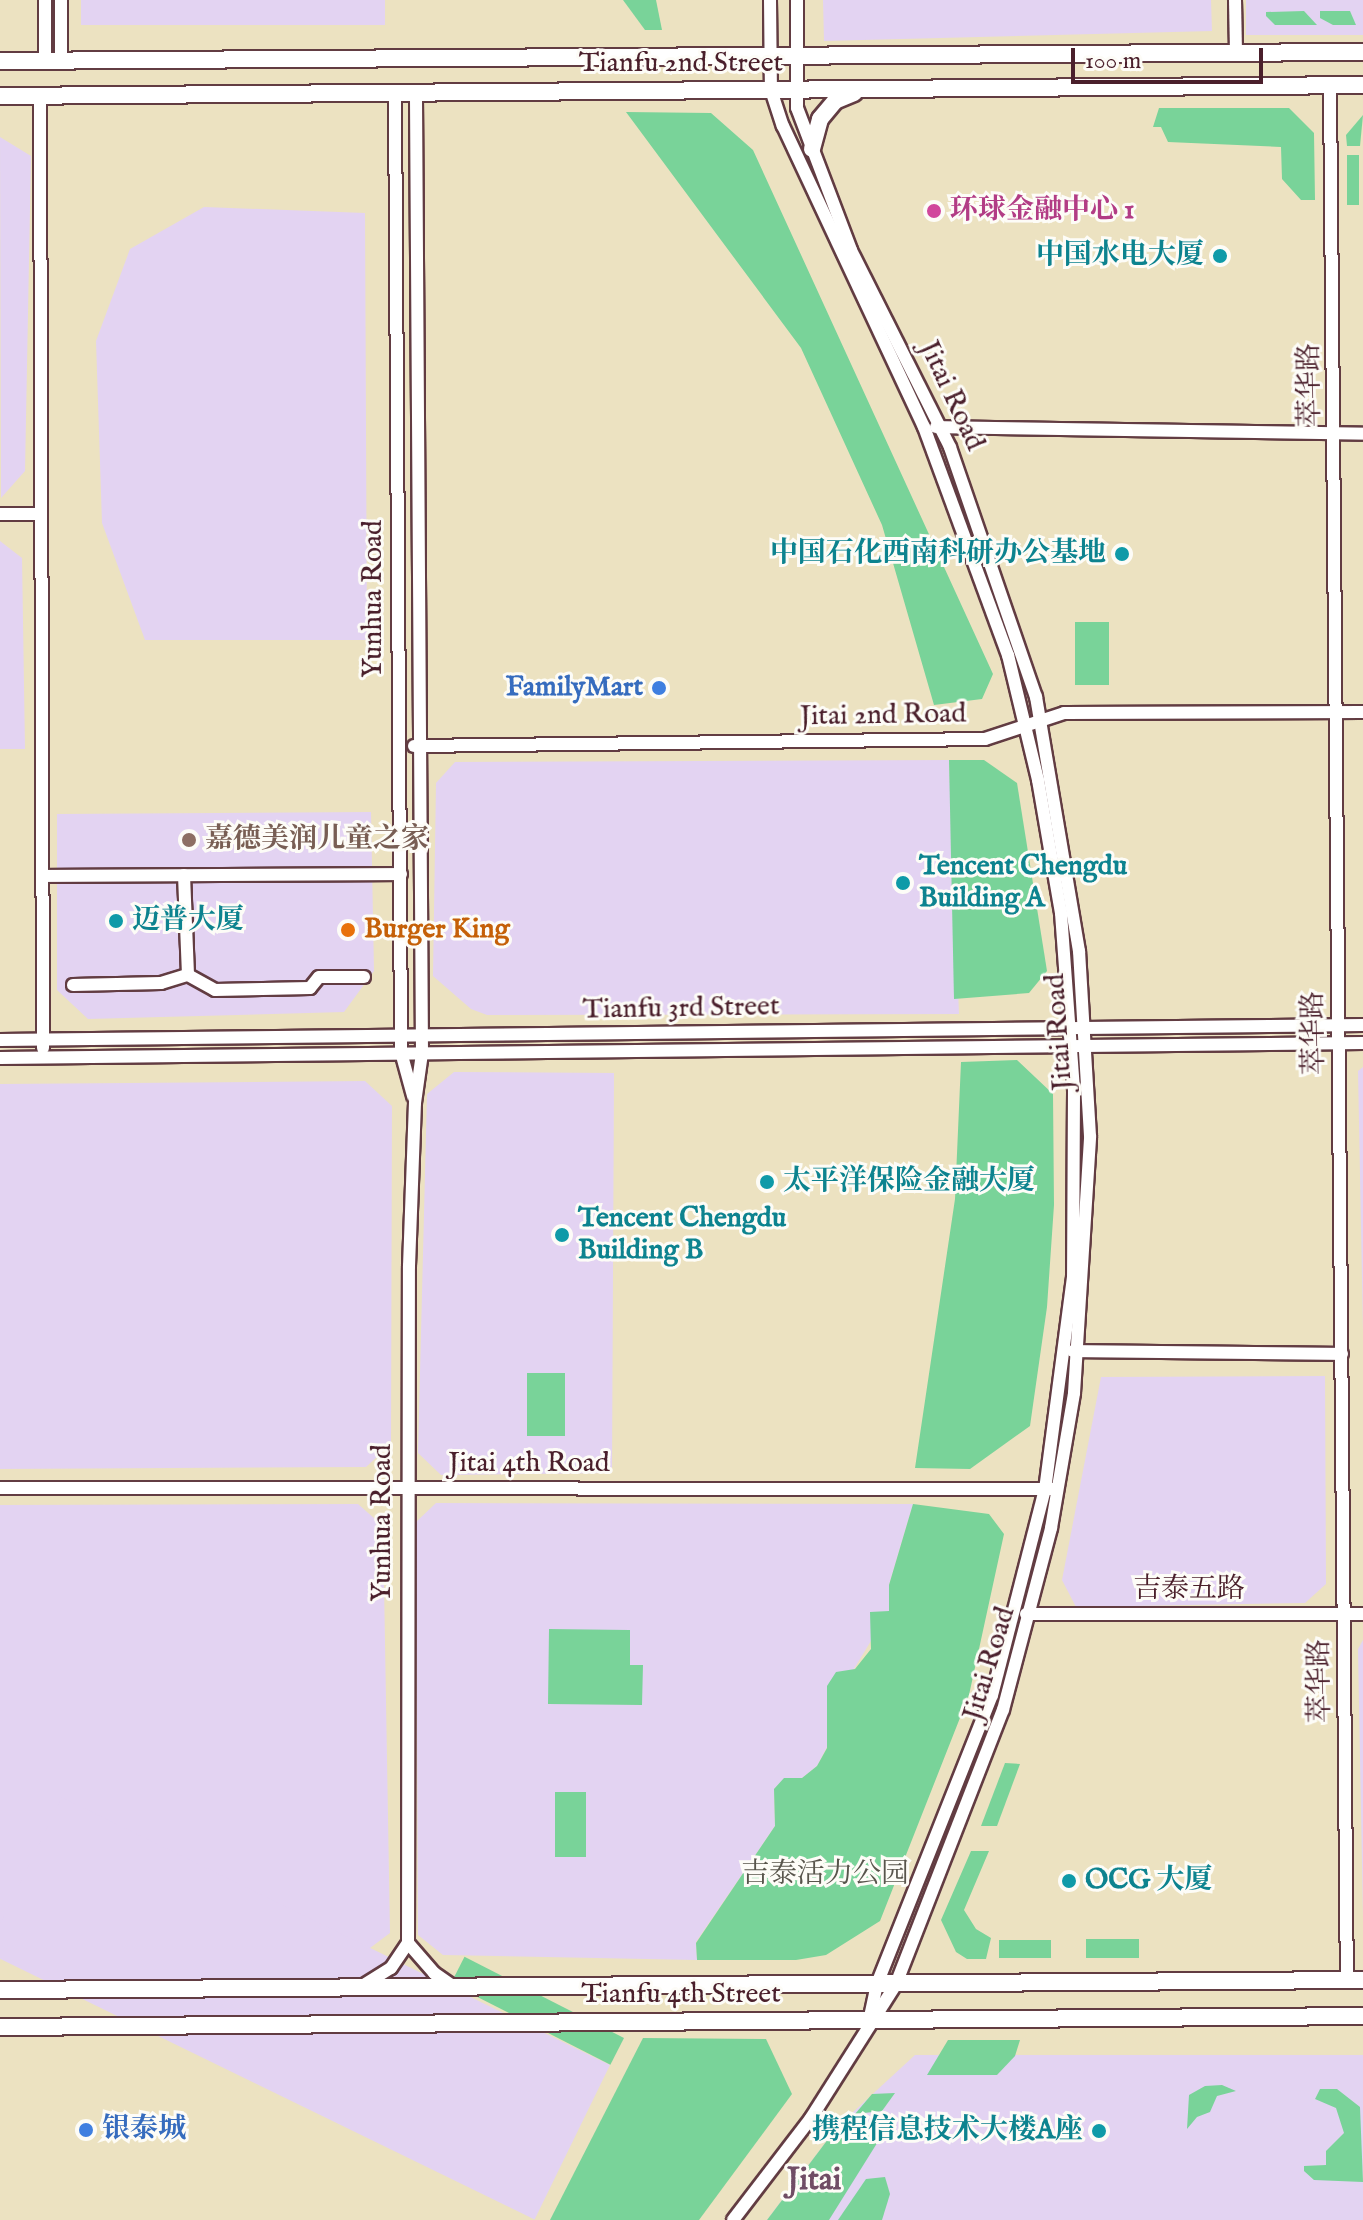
<!DOCTYPE html>
<html>
<head>
<meta charset="utf-8">
<style>
	body { margin:0 }
	#map { position:relative; width:1363px; height:2220px; overflow:hidden; background:#ece2c1; font-family:"IM FELL English","Noto Serif SC",serif }
	div>[style] { position:absolute }
	.built>* { inset:0; background:#e3d3f2; transform-origin:0 0 }
	.green>* { inset:0; background:#79d399; transform-origin:0 0 }
	.roads { filter:drop-shadow(2px 0 #623c42) drop-shadow(-2px 0 #623c42) drop-shadow(0 2px #623c42) drop-shadow(0 -2px #623c42) }
	.minor>* { height:12px; margin:-6px; padding:0 6px; transform-origin:6px; border-radius:6px; background:#fff }
	.major>* { height:16px; margin:-8px; padding:0 8px; transform-origin:8px; border-radius:8px; background:#fff }
	.dots>* { width:22px; height:22px; translate:-50% -50%; box-sizing:border-box; border:4px solid #fdfcf7; border-radius:50% }
	span { translate:-50% -50%; white-space:nowrap; text-align:center; line-height:1.15; -webkit-text-stroke:6px #fdfcf7; paint-order:stroke }
	.street-label { font-size:28px; color:#4a1f2b }
	.hotel-label { font-size:28px; color:#b23c85; font-weight:700 }
	.left { translate:0 -50%; text-align:left }
	.culture-label { font-size:28px; color:#0d838f; font-weight:700 }
	.right { translate:-100% -50%; text-align:right }
	.shop-label { font-size:28px; color:#366cbe; font-weight:700 }
	.education-label { font-size:28px; color:#785e54; font-weight:700 }
	.food-label { font-size:28px; color:#c56008; font-weight:700 }
	.park-label { font-size:28px; color:#58554c }
	.quarter-label { font-size:32px; color:#704d65; font-weight:700 }
	.scale { position:absolute; left:1071px; top:48px; width:192px; height:36px; box-sizing:border-box; border:4px solid #4a1f2b; border-top:0; padding-left:10px; font-size:24px; line-height:28px; white-space:nowrap; color:#4a1f2b; -webkit-text-stroke:6px #fdfcf7; paint-order:stroke }
</style>
</head>
<body>
<div id="map">
	<div class="built">
		<i style="left:81px;top:0;width:304px;height:25px"></i>
		<i style="clip-path:polygon(823px 0,1211px 0,1212px 31px,824px 41px)"></i>
		<i style="left:1246px;top:0;width:117px;height:35px"></i>
		<i style="clip-path:polygon(0 137px,31px 156px,25px 471px,1px 498px)"></i>
		<i style="clip-path:polygon(204px 207px,365px 213px,367px 640px,145px 640px,102px 523px,96px 341px,130px 249px)"></i>
		<i style="clip-path:polygon(0 541px,22px 558px,25px 749px,0 749px)"></i>
		<i style="clip-path:polygon(949px 760px,959px 1014px,487px 1015px,471px 1009px,433px 976px,436px 783px,455px 762px)"></i>
		<i style="clip-path:polygon(371px 812px,374px 971px,344px 1012px,88px 1019px,57px 990px,57px 814px)"></i>
		<i style="clip-path:polygon(1363px 1067px,1363px 1331px,1358px 1071px)"></i>
		<i style="clip-path:polygon(454px 1072px,614px 1073px,612px 1473px,441px 1475px,418px 1453px,427px 1094px)"></i>
		<i style="clip-path:polygon(365px 1081px,392px 1106px,391px 1444px,366px 1467px,0 1469px,0 1084px)"></i>
		<i style="clip-path:polygon(1325px 1376px,1326px 1584px,1305px 1603px,1076px 1607px,1062px 1580px,1101px 1377px)"></i>
		<i style="clip-path:polygon(436px 1503px,913px 1504px,889px 1585px,889px 1611px,854px 1669px,827px 1686px,827px 1747px,817px 1766px,802px 1778px,784px 1779px,774px 1789px,775px 1826px,696px 1942px,697px 1960px,443px 1955px,418px 1935px,416px 1522px)"></i>
		<i style="clip-path:polygon(358px 1504px,383px 1526px,390px 1933px,366px 1951px,0 1952px,0 1505px)"></i>
		<i style="clip-path:polygon(1363px 1640px,1363px 1918px,1358px 1649px)"></i>
		<i style="clip-path:polygon(915px 2055px,1363px 2055px,1363px 2220px,767px 2220px,838px 2126px)"></i>
		<i style="left:610px;top:2065px;width:172px;height:610px;rotate:116deg"></i>
	</div>
	<div class="green">
		<i style="clip-path:polygon(623px 0,656px 0,662px 30px,645px 30px)"></i>
		<i style="clip-path:polygon(1304px 11px,1317px 25px,1275px 25px,1266px 16px,1266px 12px)"></i>
		<i style="clip-path:polygon(1320px 11px,1350px 11px,1356px 25px,1333px 25px,1320px 18px)"></i>
		<i style="clip-path:polygon(1159px 108px,1289px 108px,1314px 133px,1315px 200px,1301px 200px,1282px 179px,1281px 147px,1168px 142px,1161px 127px,1153px 127px)"></i>
		<i style="clip-path:polygon(626px 112px,711px 113px,753px 150px,993px 674px,982px 699px,934px 705px,882px 525px,801px 348px)"></i>
		<i style="clip-path:polygon(1363px 115px,1360px 146px,1347px 146px,1346px 135px)"></i>
		<i style="left:1347px;top:155px;width:12px;height:50px"></i>
		<i style="left:1075px;top:622px;width:34px;height:63px"></i>
		<i style="clip-path:polygon(949px 760px,984px 760px,1017px 783px,1047px 971px,1029px 993px,954px 999px)"></i>
		<i style="clip-path:polygon(1017px 1060px,1053px 1094px,1054px 1205px,1047px 1307px,1030px 1426px,970px 1469px,915px 1468px,955px 1199px,961px 1062px)"></i>
		<i style="left:527px;top:1373px;width:38px;height:63px"></i>
		<i style="clip-path:polygon(913px 1504px,989px 1514px,1004px 1534px,969px 1695px,880px 1921px,826px 1955px,796px 1960px,697px 1960px,696px 1943px,775px 1826px,774px 1789px,784px 1778px,802px 1778px,817px 1766px,827px 1748px,827px 1686px,836px 1672px,855px 1669px,871px 1649px,870px 1612px,889px 1611px,889px 1585px)"></i>
		<i style="clip-path:polygon(549px 1629px,630px 1630px,630px 1665px,643px 1665px,642px 1705px,548px 1704px)"></i>
		<i style="clip-path:polygon(1005px 1763px,1020px 1764px,997px 1826px,981px 1826px)"></i>
		<i style="left:555px;top:1792px;width:31px;height:65px"></i>
		<i style="clip-path:polygon(971px 1851px,989px 1851px,964px 1910px,976px 1929px,991px 1938px,986px 1959px,967px 1959px,956px 1952px,941px 1920px)"></i>
		<i style="left:1086px;top:1939px;width:53px;height:19px"></i>
		<i style="left:999px;top:1940px;width:52px;height:18px"></i>
		<i style="left:624px;top:2038px;width:30px;height:179px;rotate:117deg"></i>
		<i style="clip-path:polygon(643px 2038px,766px 2039px,792px 2094px,699px 2220px,550px 2220px)"></i>
		<i style="clip-path:polygon(948px 2040px,1020px 2040px,1015px 2056px,997px 2075px,927px 2075px)"></i>
		<i style="clip-path:polygon(1222px 2085px,1236px 2091px,1217px 2096px,1210px 2112px,1197px 2117px,1187px 2129px,1189px 2095px,1205px 2086px)"></i>
		<i style="clip-path:polygon(1320px 2089px,1337px 2089px,1360px 2107px,1363px 2182px,1314px 2180px,1304px 2171px,1304px 2166px,1326px 2165px,1326px 2151px,1344px 2133px,1336px 2108px,1315px 2099px)"></i>
		<i style="clip-path:polygon(895px 2093px,882px 2111px,855px 2114px,872px 2094px)"></i>
		<i style="clip-path:polygon(889px 2124px,829px 2220px,767px 2220px,838px 2126px)"></i>
		<i style="clip-path:polygon(885px 2177px,890px 2194px,882px 2220px,838px 2220px,866px 2179px)"></i>
	</div>
	<div class="roads">
		<div class="minor">
			<i style="left:45px;top:0;width:61px;rotate:90deg"></i>
			<i style="left:61px;top:0;width:61px;rotate:90deg"></i>
			<i style="left:770px;top:0;width:90px;rotate:89.4deg"></i>
			<i style="left:771px;top:90px;width:38px;rotate:72deg"></i>
			<i style="left:783px;top:126px;width:332px;rotate:64.9deg"></i>
			<i style="left:924px;top:427px;width:243px;rotate:69.8deg"></i>
			<i style="left:1008px;top:655px;width:129px;rotate:76.5deg"></i>
			<i style="left:1038px;top:780px;width:135px;rotate:80.2deg"></i>
			<i style="left:1061px;top:913px;width:179px;rotate:85.8deg"></i>
			<i style="left:1074px;top:1092px;width:185px;rotate:90.3deg"></i>
			<i style="left:1073px;top:1277px;width:214px;rotate:97.5deg"></i>
			<i style="left:1045px;top:1489px;width:213px;rotate:104.4deg"></i>
			<i style="left:992px;top:1695px;width:311px;rotate:111.7deg"></i>
			<i style="left:877px;top:1984px;width:30px;rotate:102deg"></i>
			<i style="left:1235px;top:0;width:53px;rotate:88.9deg"></i>
			<i style="left:1330px;top:85px;width:1895px;rotate:89.49deg"></i>
			<i style="left:395px;top:93px;width:959px;rotate:89.64deg"></i>
			<i style="left:401px;top:1052px;width:46px;rotate:74.7deg"></i>
			<i style="left:40px;top:96px;width:952px;rotate:89.82deg"></i>
			<i style="left:936px;top:427px;width:427px;rotate:0.9deg"></i>
			<i style="left:0;top:514px;width:40px"></i>
			<i style="left:414px;top:746px;width:571px;rotate:-0.7deg"></i>
			<i style="left:985px;top:739px;width:83px;rotate:-18.2deg"></i>
			<i style="left:1064px;top:713px;width:299px;rotate:-0.2deg"></i>
			<i style="left:184px;top:875px;width:100px;rotate:87.7deg"></i>
			<i style="left:188px;top:975px;width:31px;rotate:29deg"></i>
			<i style="left:215px;top:990px;width:95px;rotate:-1.2deg"></i>
			<i style="left:310px;top:988px;width:14px;rotate:-51deg"></i>
			<i style="left:319px;top:977px;width:45px"></i>
			<i style="left:42px;top:876px;width:359px;rotate:-0.3deg"></i>
			<i style="left:73px;top:985px;width:88px;rotate:-1.3deg"></i>
			<i style="left:161px;top:983px;width:28px;rotate:-17deg"></i>
			<i style="left:0;top:1040px;width:1363px;rotate:-0.63deg"></i>
			<i style="left:0;top:1058px;width:1363px;rotate:-0.63deg"></i>
			<i style="left:1073px;top:1351px;width:269px;rotate:0.6deg"></i>
			<i style="left:0;top:1488px;width:1053px;rotate:0.05deg"></i>
			<i style="left:1026px;top:1614px;width:337px"></i>
			<i style="left:408px;top:1943px;width:677px;rotate:-89.92deg"></i>
			<i style="left:409px;top:1266px;width:163px;rotate:-87.9deg"></i>
			<i style="left:415px;top:1103px;width:50px;rotate:-82deg"></i>
			<i style="left:422px;top:1053px;width:960px;rotate:-90.36deg"></i>
			<i style="left:362px;top:1986px;width:34px;rotate:-32deg"></i>
			<i style="left:391px;top:1968px;width:30px;rotate:-56deg"></i>
			<i style="left:408px;top:1943px;width:40px;rotate:49deg"></i>
			<i style="left:434px;top:1973px;width:24px;rotate:35deg"></i>
			<i style="left:733px;top:2220px;width:128px;rotate:-52.6deg"></i>
			<i style="left:811px;top:2118px;width:159px;rotate:-57.6deg"></i>
			<i style="left:896px;top:1984px;width:294px;rotate:-68.7deg"></i>
			<i style="left:1003px;top:1710px;width:188px;rotate:-75.2deg"></i>
			<i style="left:1051px;top:1528px;width:137px;rotate:-80.3deg"></i>
			<i style="left:1074px;top:1393px;width:257px;rotate:-86.4deg"></i>
			<i style="left:1090px;top:1136px;width:185px;rotate:-93.4deg"></i>
			<i style="left:1079px;top:951px;width:258px;rotate:-99.6deg"></i>
			<i style="left:1036px;top:697px;width:264px;rotate:-109deg"></i>
			<i style="left:950px;top:447px;width:220px;rotate:-116.7deg"></i>
			<i style="left:851px;top:250px;width:152px;rotate:-110.8deg"></i>
			<i style="left:797px;top:108px;width:108px;rotate:-90deg"></i>
		</div>
		<div class="major">
			<i style="left:0;top:61px;width:1363px;rotate:-0.38deg"></i>
			<i style="left:0;top:96px;width:1363px;rotate:-0.46deg"></i>
			<i style="left:812px;top:149px;width:31px;rotate:-75deg"></i>
			<i style="left:820px;top:119px;width:23px;rotate:-50deg"></i>
			<i style="left:835px;top:101px;width:21px;rotate:-23deg"></i>
			<i style="left:0;top:1990px;width:1363px;rotate:-0.42deg"></i>
			<i style="left:0;top:2027px;width:1363px;rotate:-0.46deg"></i>
		</div>
	</div>
	<div class="dots">
		<i style="left:934px;top:211px;background:#d1479c"></i>
		<i style="left:1220px;top:256px;background:#0f9aa8"></i>
		<i style="left:1122px;top:554px;background:#0f9aa8"></i>
		<i style="left:659px;top:688px;background:#3f7fe0"></i>
		<i style="left:189px;top:840px;background:#8d6e63"></i>
		<i style="left:903px;top:883px;background:#0f9aa8"></i>
		<i style="left:116px;top:921px;background:#0f9aa8"></i>
		<i style="left:348px;top:930px;background:#e8710a"></i>
		<i style="left:767px;top:1182px;background:#0f9aa8"></i>
		<i style="left:562px;top:1235px;background:#0f9aa8"></i>
		<i style="left:1069px;top:1881px;background:#0f9aa8"></i>
		<i style="left:86px;top:2130px;background:#3f7fe0"></i>
		<i style="left:1099px;top:2131px;background:#0f9aa8"></i>
	</div>
	<div class="street-label">
		<span style="left:681px;top:64px">Tianfu 2nd Street</span>
		<span style="left:1311px;top:385px;rotate:-91deg">萃华路</span>
		<span style="left:951px;top:396px;rotate:65deg">Jitai Road</span>
		<span style="left:374px;top:599px;rotate:-90deg">Yunhua Road</span>
		<span style="left:883px;top:716px;rotate:-1deg">Jitai 2nd Road</span>
		<span style="left:681px;top:1009px;rotate:-1deg">Tianfu 3rd Street</span>
		<span style="left:1060px;top:1032px;rotate:-94deg">Jitai Road</span>
		<span style="left:1315px;top:1033px;rotate:-91deg">萃华路</span>
		<span style="left:529px;top:1464px">Jitai 4th Road</span>
		<span style="left:383px;top:1523px;rotate:-90deg">Yunhua Road</span>
		<span style="left:1189px;top:1590px">吉泰五路</span>
		<span style="left:990px;top:1664px;rotate:-73deg">Jitai Road</span>
		<span style="left:1321px;top:1681px;rotate:-91deg">萃华路</span>
		<span style="left:681px;top:1995px">Tianfu 4th Street</span>
	</div>
	<div class="hotel-label">
		<span class="left" style="left:950px;top:211px">环球金融中心 1</span>
	</div>
	<div class="culture-label">
		<span class="right" style="left:1204px;top:256px">中国水电大厦</span>
		<span class="right" style="left:1106px;top:554px">中国石化西南科研办公基地</span>
		<span class="left" style="left:919px;top:883px">Tencent Chengdu<br>Building A</span>
		<span class="left" style="left:132px;top:921px">迈普大厦</span>
		<span class="left" style="left:783px;top:1182px">太平洋保险金融大厦</span>
		<span class="left" style="left:578px;top:1235px">Tencent Chengdu<br>Building B</span>
		<span class="left" style="left:1085px;top:1881px">OCG 大厦</span>
		<span class="right" style="left:1083px;top:2131px">携程信息技术大楼A座</span>
	</div>
	<div class="shop-label">
		<span class="right" style="left:643px;top:688px">FamilyMart</span>
		<span class="left" style="left:102px;top:2130px">银泰城</span>
	</div>
	<div class="education-label">
		<span class="left" style="left:205px;top:840px">嘉德美润儿童之家</span>
	</div>
	<div class="food-label">
		<span class="left" style="left:364px;top:930px">Burger King</span>
	</div>
	<div class="park-label">
		<span style="left:825px;top:1875px">吉泰活力公园</span>
	</div>
	<div class="quarter-label">
		<span style="left:814px;top:2181px">Jitai</span>
	</div>
	<div class="scale">100 m</div>
</div>
</body>
</html>
